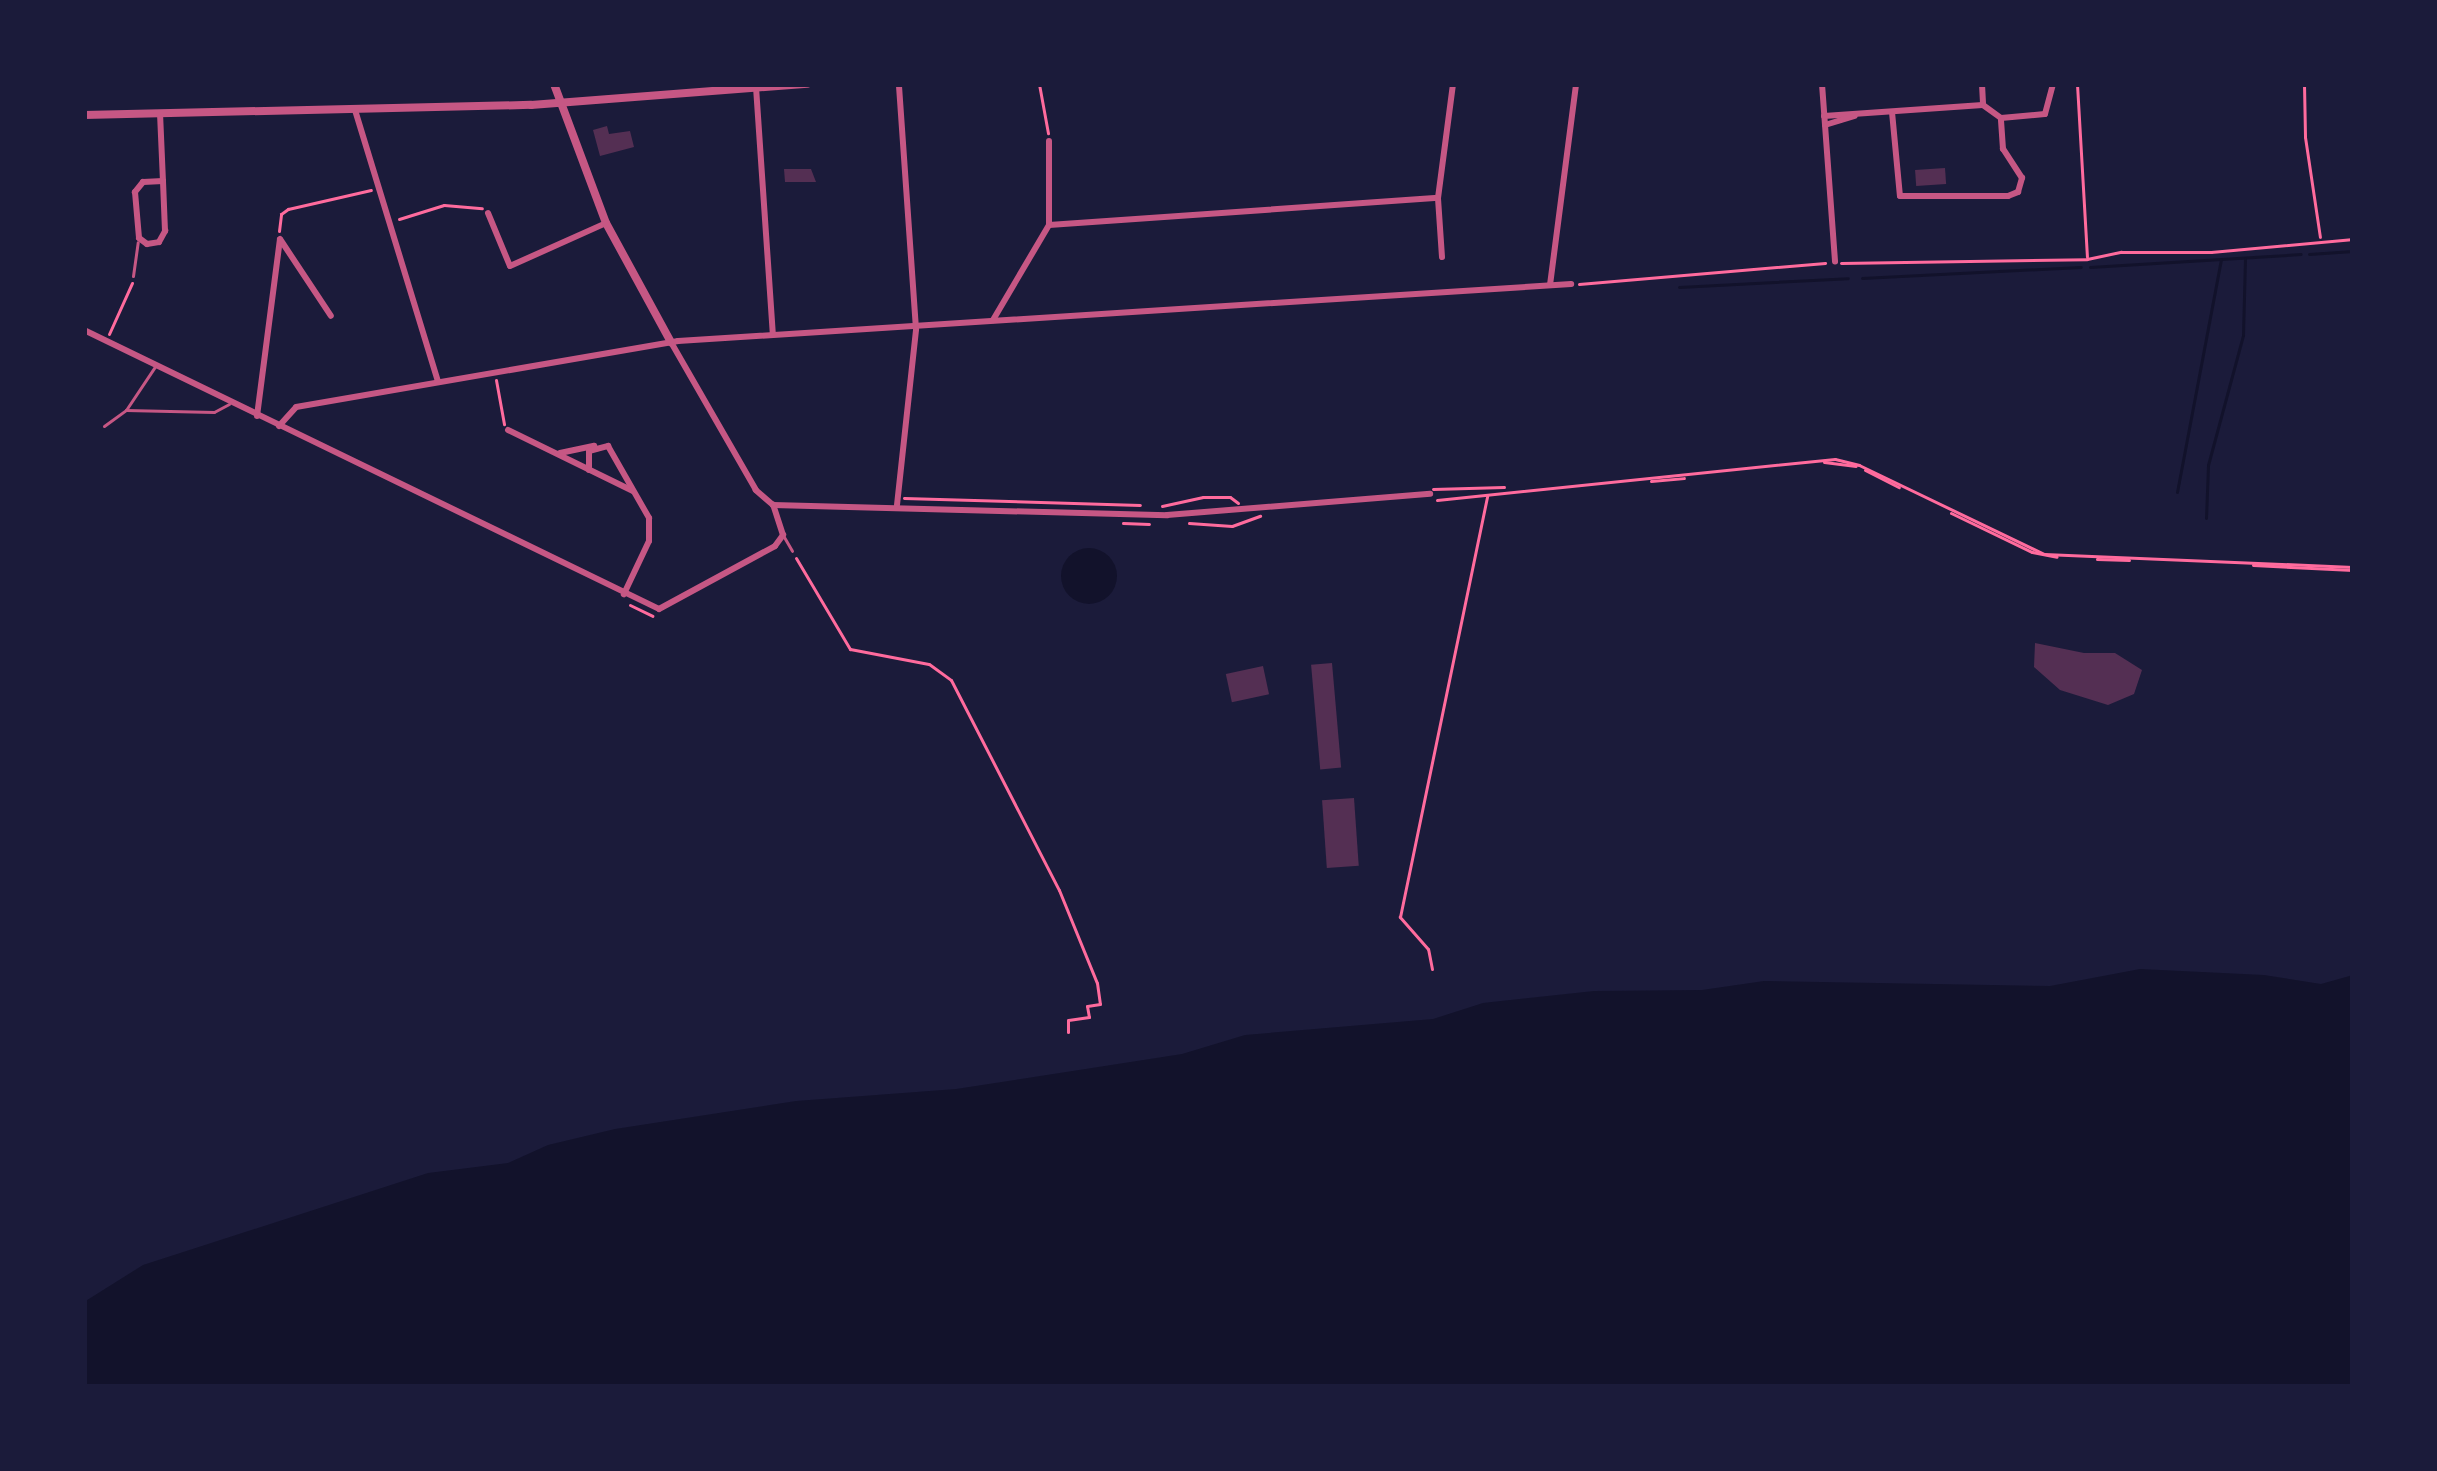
<!DOCTYPE html>
<style>
body{margin:0}
#map{position:relative;width:2437px;height:1471px;overflow:hidden;background:#1b1b3a;font-family:"Public Sans",sans-serif}
div>[style]{position:absolute}
[style*='--x']{left:calc(var(--x)*1px);top:calc(var(--y)*1px);width:calc(var(--w)*1px);rotate:calc(var(--a)*1deg)}
.water>*{inset:0;background:#12122b}
.round{border-radius:50%}
.stream>*{height:3px;margin:-1.5px;padding:0 1.5px;transform-origin:1.5px;border-radius:1.5px;background:#12122b}
.building>*{inset:0;background:#542f53;transform-origin:0 0}
.path>*{height:3px;margin:-1.5px;padding:0 1.5px;transform-origin:1.5px;border-radius:1.5px;background:#ff6b9d}
.service>*{height:3px;margin:-1.5px;padding:0 1.5px;transform-origin:1.5px;border-radius:1.5px;background:#c65784}
.minor>*{height:6px;margin:-3px;padding:0 3px;transform-origin:3px;border-radius:3px;background:#c65784}
.tertiary>*{height:8px;margin:-4px;padding:0 4px;transform-origin:4px;border-radius:4px;background:#c65784}
span{translate:-50% -50%;white-space:nowrap;text-align:center;line-height:1.15;-webkit-text-stroke:9px #1b1b3a;paint-order:stroke}
.frame{position:absolute;inset:0;border:87px solid #1b1b3a;pointer-events:none}
</style>
<div id="map">
<div class="water">
<div class="round" style="left:1061px;top:548px;width:56px;height:56px"></div>
<div style="clip-path:polygon(2140px 969px,2264px 975px,2321px 984px,2353px 975px,2353px 1387px,84px 1387px,84px 1302px,143px 1265px,428px 1173px,508px 1163px,548px 1145px,615px 1129px,796px 1101px,956px 1089px,1182px 1054px,1245px 1035px,1433px 1019px,1483px 1003px,1594px 991px,1702px 990px,1764px 981px,2050px 986px)"></div>
</div>
<div class="stream">
<div style="--x:2309;--y:254;--w:44;--a:-3.9"></div>
<div style="--x:2090;--y:267;--w:211;--a:-3.5"></div>
<div style="--x:1862;--y:278;--w:219;--a:-2.9"></div>
<div style="--x:1679;--y:287;--w:169;--a:-3"></div>
<div style="--x:2177;--y:492;--w:237;--a:-79.3"></div>
<div style="--x:2206;--y:518;--w:53;--a:-87.8"></div>
<div style="--x:2208;--y:465;--w:135;--a:-74.9"></div>
<div style="--x:2243;--y:335;--w:77;--a:-88.5"></div>
</div>
<div class="building">
<div style="clip-path:polygon(607px 126px,609px 134px,630px 131px,634px 147px,600px 156px,593px 130px)"></div>
<div style="left:1945px;top:168px;width:16px;height:30px;rotate:86deg"></div>
<div style="clip-path:polygon(784px 169px,811px 169px,816px 182px,785px 182px)"></div>
<div style="clip-path:polygon(2035px 643px,2084px 653px,2115px 653px,2142px 670px,2134px 694px,2108px 705px,2060px 690px,2034px 667px)"></div>
<div style="left:1332px;top:663px;width:105px;height:21px;rotate:85deg"></div>
<div style="left:1263px;top:666px;width:29px;height:38px;rotate:78deg"></div>
<div style="left:1354px;top:798px;width:68px;height:32px;rotate:86deg"></div>
</div>
<div class="path">
<div style="--x:1039;--y:84;--w:50;--a:79.6"></div>
<div style="--x:2077;--y:84;--w:173;--a:86.7"></div>
<div style="--x:2304;--y:84;--w:53;--a:88.9"></div>
<div style="--x:2305;--y:137;--w:101;--a:81.5"></div>
<div style="--x:399;--y:219;--w:47;--a:-17.3"></div>
<div style="--x:444;--y:205;--w:38;--a:5"></div>
<div style="--x:279;--y:231;--w:17;--a:-83"></div>
<div style="--x:281;--y:214;--w:9;--a:-36"></div>
<div style="--x:288;--y:209;--w:85;--a:-12.9"></div>
<div style="--x:1841;--y:263;--w:246;--a:-0.9"></div>
<div style="--x:2087;--y:259;--w:35;--a:-12"></div>
<div style="--x:2121;--y:252;--w:90;--a:0"></div>
<div style="--x:2211;--y:252;--w:143;--a:-5.2"></div>
<div style="--x:1579;--y:284;--w:247;--a:-4.9"></div>
<div style="--x:109;--y:334;--w:56;--a:-65.7"></div>
<div style="--x:496;--y:380;--w:45;--a:79.7"></div>
<div style="--x:1824;--y:462;--w:32;--a:7"></div>
<div style="--x:1865;--y:470;--w:38;--a:27"></div>
<div style="--x:1651;--y:481;--w:33;--a:-5"></div>
<div style="--x:1433;--y:489;--w:71;--a:-1.6"></div>
<div style="--x:904;--y:498;--w:236;--a:1.7"></div>
<div style="--x:1437;--y:500;--w:400;--a:-5.9"></div>
<div style="--x:1835;--y:459;--w:25;--a:14"></div>
<div style="--x:1859;--y:465;--w:205;--a:25.7"></div>
<div style="--x:2044;--y:554;--w:309;--a:2.4"></div>
<div style="--x:1162;--y:506;--w:42;--a:-12.4"></div>
<div style="--x:1203;--y:497;--w:27;--a:0"></div>
<div style="--x:1230;--y:497;--w:10;--a:37"></div>
<div style="--x:1951;--y:513;--w:90;--a:25.7"></div>
<div style="--x:2032;--y:552;--w:25;--a:11"></div>
<div style="--x:1123;--y:523;--w:26;--a:2"></div>
<div style="--x:1189;--y:523;--w:43;--a:4"></div>
<div style="--x:1232;--y:526;--w:30;--a:-20"></div>
<div style="--x:796;--y:558;--w:106;--a:59.3"></div>
<div style="--x:850;--y:649;--w:80;--a:10.8"></div>
<div style="--x:929;--y:664;--w:27;--a:36"></div>
<div style="--x:951;--y:680;--w:236;--a:62.8"></div>
<div style="--x:1059;--y:890;--w:100;--a:67.8"></div>
<div style="--x:1097;--y:983;--w:21;--a:82"></div>
<div style="--x:1100;--y:1004;--w:13;--a:171"></div>
<div style="--x:1087;--y:1006;--w:11;--a:80"></div>
<div style="--x:1089;--y:1017;--w:21;--a:172"></div>
<div style="--x:1068;--y:1020;--w:12;--a:90"></div>
<div style="--x:2097;--y:559;--w:32;--a:2"></div>
<div style="--x:2253;--y:565;--w:100;--a:2.9"></div>
<div style="--x:630;--y:605;--w:25;--a:26"></div>
<div style="--x:1432;--y:969;--w:20;--a:-101"></div>
<div style="--x:1428;--y:949;--w:43;--a:-131.2"></div>
<div style="--x:1400;--y:917;--w:430;--a:-78.3"></div>
</div>
<div class="service">
<div style="--x:133;--y:276;--w:34;--a:-82"></div>
<div style="--x:126;--y:410;--w:88;--a:1.3"></div>
<div style="--x:214;--y:412;--w:17;--a:-28"></div>
<div style="--x:104;--y:426;--w:27;--a:-36"></div>
<div style="--x:126;--y:410;--w:54;--a:-56.3"></div>
<div style="--x:784;--y:537;--w:16;--a:60"></div>
</div>
<div class="minor">
<div style="--x:1822;--y:84;--w:178;--a:85.8"></div>
<div style="--x:1982;--y:84;--w:21;--a:87"></div>
<div style="--x:756;--y:87;--w:248;--a:86.1"></div>
<div style="--x:355;--y:110;--w:284;--a:73"></div>
<div style="--x:1892;--y:112;--w:84;--a:84.6"></div>
<div style="--x:1900;--y:196;--w:108;--a:0"></div>
<div style="--x:2008;--y:196;--w:11;--a:-22"></div>
<div style="--x:2018;--y:192;--w:15;--a:-74"></div>
<div style="--x:2022;--y:178;--w:35;--a:-123"></div>
<div style="--x:2003;--y:149;--w:31;--a:-94"></div>
<div style="--x:2001;--y:118;--w:44;--a:-5.2"></div>
<div style="--x:2045;--y:114;--w:31;--a:-75"></div>
<div style="--x:160;--y:113;--w:68;--a:87.5"></div>
<div style="--x:163;--y:181;--w:20;--a:177"></div>
<div style="--x:143;--y:182;--w:13;--a:129"></div>
<div style="--x:135;--y:192;--w:46;--a:85"></div>
<div style="--x:139;--y:238;--w:10;--a:37"></div>
<div style="--x:147;--y:244;--w:12;--a:-9"></div>
<div style="--x:159;--y:242;--w:13;--a:-61"></div>
<div style="--x:165;--y:231;--w:50;--a:-92.3"></div>
<div style="--x:1824;--y:116;--w:159;--a:-4"></div>
<div style="--x:1983;--y:105;--w:22;--a:36"></div>
<div style="--x:1825;--y:125;--w:31;--a:-17"></div>
<div style="--x:488;--y:213;--w:57;--a:67.5"></div>
<div style="--x:510;--y:266;--w:105;--a:-24.1"></div>
<div style="--x:1049;--y:225;--w:390;--a:-4"></div>
<div style="--x:1442;--y:257;--w:59;--a:-93.9"></div>
<div style="--x:1438;--y:198;--w:115;--a:-82.5"></div>
<div style="--x:1550;--y:285;--w:203;--a:-82.6"></div>
<div style="--x:993;--y:320;--w:110;--a:-59.5"></div>
<div style="--x:1049;--y:225;--w:84;--a:-90"></div>
<div style="--x:84;--y:330;--w:639;--a:25.88"></div>
<div style="--x:659;--y:609;--w:132;--a:-28.5"></div>
<div style="--x:775;--y:546;--w:14;--a:-54"></div>
<div style="--x:783;--y:535;--w:32;--a:-108"></div>
<div style="--x:773;--y:505;--w:23;--a:-139"></div>
<div style="--x:756;--y:490;--w:171;--a:-119.9"></div>
<div style="--x:257;--y:416;--w:178;--a:-82.6"></div>
<div style="--x:280;--y:239;--w:92;--a:56.5"></div>
<div style="--x:279;--y:426;--w:25;--a:-48"></div>
<div style="--x:296;--y:407;--w:388;--a:-9.8"></div>
<div style="--x:678;--y:341;--w:895;--a:-3.65"></div>
<div style="--x:508;--y:430;--w:139;--a:26"></div>
<div style="--x:560;--y:453;--w:35;--a:-12"></div>
<div style="--x:589;--y:470;--w:19;--a:-90"></div>
<div style="--x:589;--y:451;--w:20;--a:-15"></div>
<div style="--x:608;--y:446;--w:83;--a:60.3"></div>
<div style="--x:649;--y:518;--w:23;--a:90"></div>
<div style="--x:649;--y:541;--w:59;--a:115.3"></div>
<div style="--x:773;--y:505;--w:394;--a:1.5"></div>
<div style="--x:1167;--y:515;--w:264;--a:-4.6"></div>
<div style="--x:897;--y:505;--w:177;--a:-83.8"></div>
<div style="--x:916;--y:329;--w:246;--a:-94"></div>
</div>
<div class="tertiary">
<div style="--x:554;--y:84;--w:148;--a:69.5"></div>
<div style="--x:606;--y:223;--w:136;--a:61.4"></div>
<div style="--x:84;--y:115;--w:447;--a:-1.3"></div>
<div style="--x:531;--y:105;--w:277;--a:-4.4"></div>
</div>
<div class="frame"></div>
</div>
